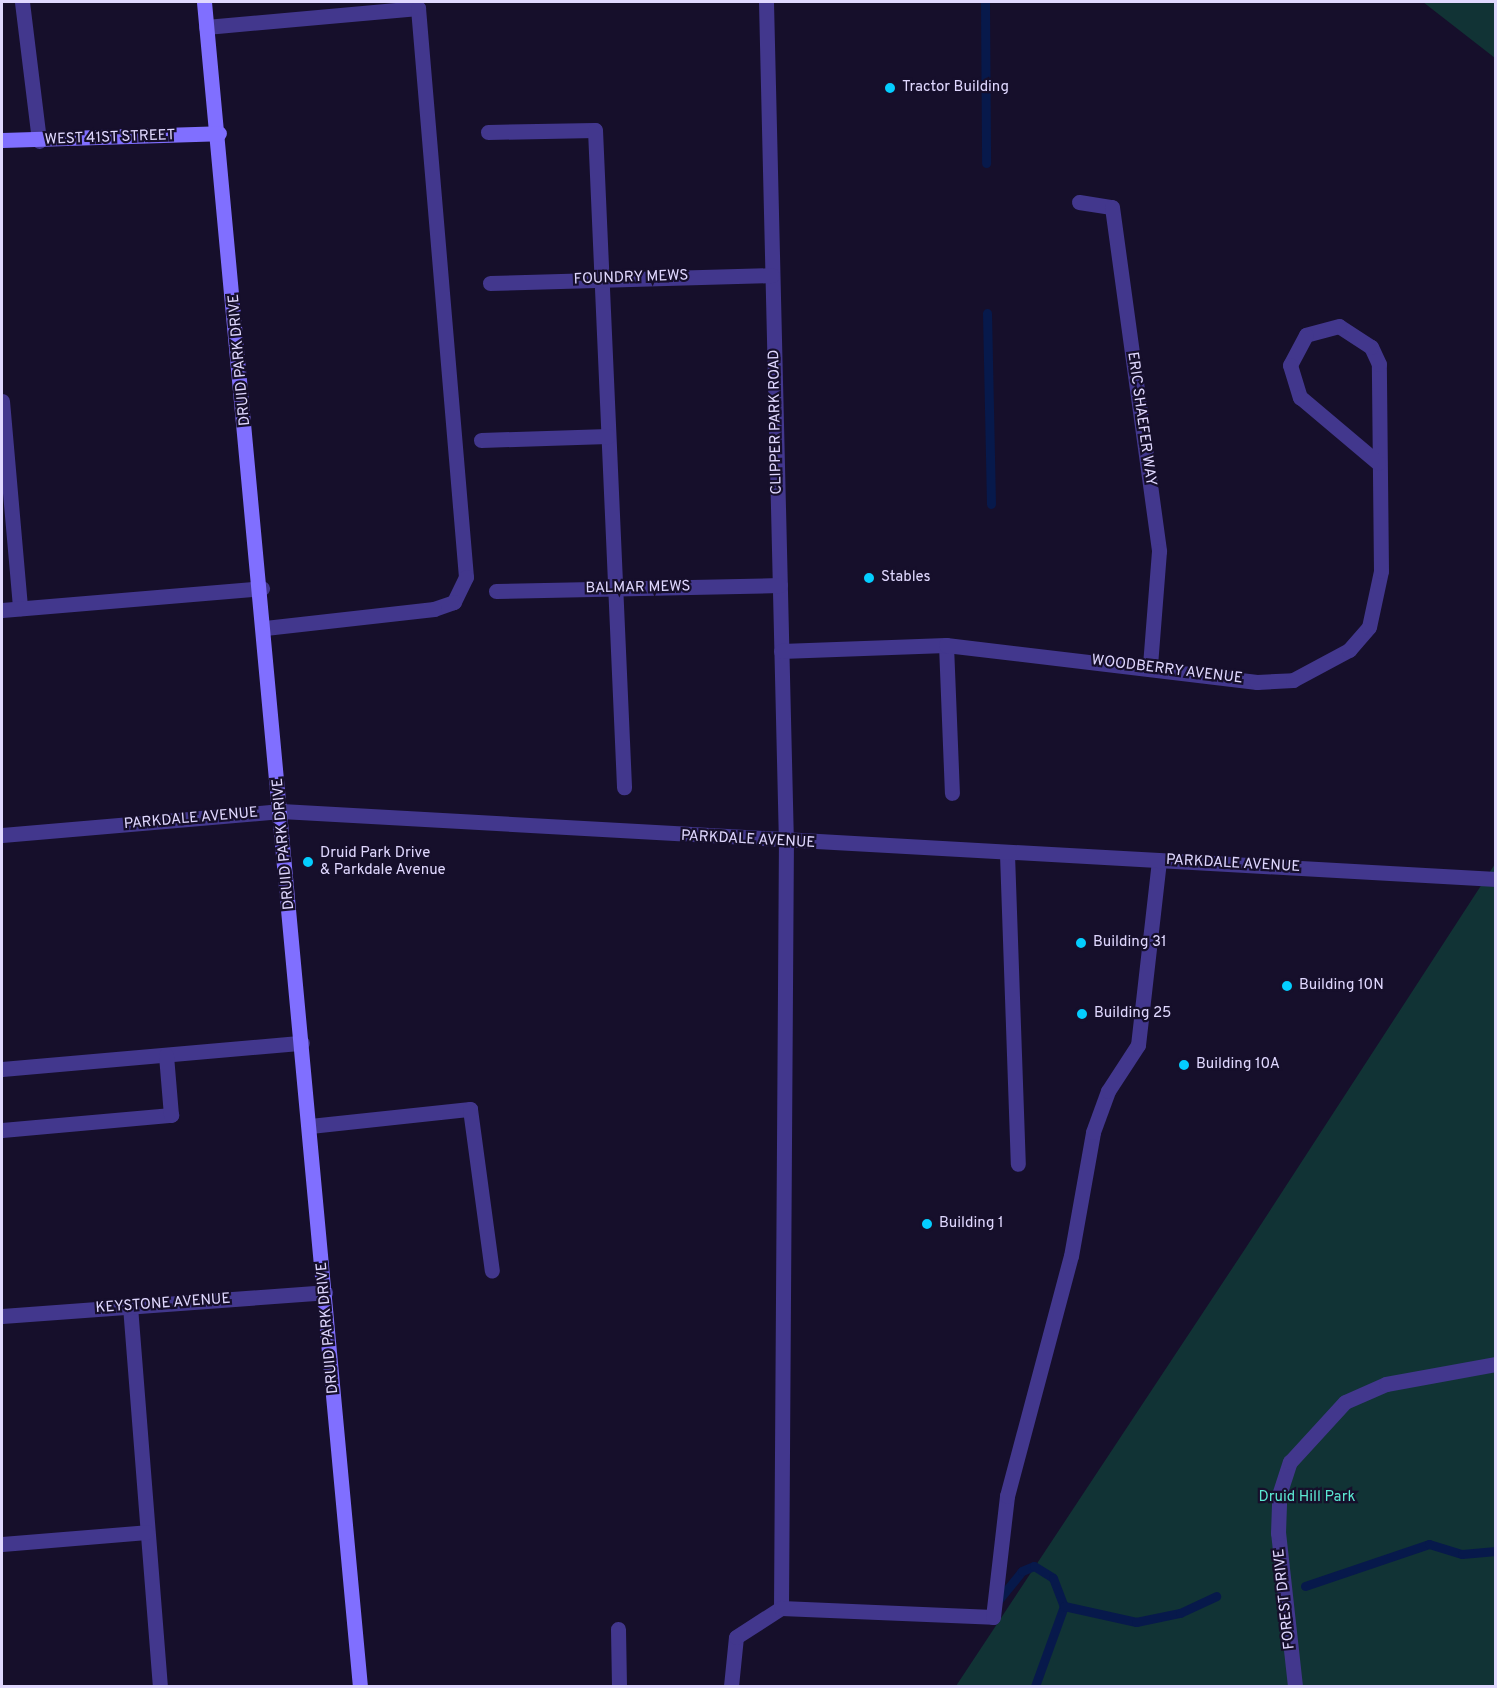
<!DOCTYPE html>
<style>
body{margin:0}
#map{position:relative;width:1497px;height:1688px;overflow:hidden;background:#160f2b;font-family:Overpass,sans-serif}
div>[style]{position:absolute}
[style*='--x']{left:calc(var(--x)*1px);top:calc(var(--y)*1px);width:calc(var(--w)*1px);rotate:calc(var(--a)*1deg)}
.green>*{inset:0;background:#113335}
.stream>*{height:9px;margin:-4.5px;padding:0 4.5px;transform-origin:4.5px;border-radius:4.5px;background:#07194b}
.lane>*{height:15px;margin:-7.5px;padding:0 7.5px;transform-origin:7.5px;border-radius:7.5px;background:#42378d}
.street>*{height:15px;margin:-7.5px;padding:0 7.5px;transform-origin:7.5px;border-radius:7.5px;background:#42378d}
.secondary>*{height:15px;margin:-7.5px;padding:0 7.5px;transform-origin:7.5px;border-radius:7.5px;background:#806fff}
.dots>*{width:16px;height:16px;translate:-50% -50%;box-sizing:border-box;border:3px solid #160f2b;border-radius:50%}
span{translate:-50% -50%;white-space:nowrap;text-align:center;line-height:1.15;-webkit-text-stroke:4.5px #160f2b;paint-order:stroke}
.poi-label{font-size:15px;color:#e0d8ff}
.left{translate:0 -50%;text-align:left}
.street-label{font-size:15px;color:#e0d8ff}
.park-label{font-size:15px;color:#5be8d2}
.frame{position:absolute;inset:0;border:3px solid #e0d8ff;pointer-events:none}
</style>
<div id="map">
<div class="green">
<div style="clip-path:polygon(1423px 2px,1495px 2px,1495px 58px)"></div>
<div style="clip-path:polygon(1495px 864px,1495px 1686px,956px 1686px,1245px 1249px)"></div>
</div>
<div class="stream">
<div style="--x:985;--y:2;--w:161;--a:89.6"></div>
<div style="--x:987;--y:313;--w:191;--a:88.8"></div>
<div style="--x:1305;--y:1586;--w:131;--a:-18.7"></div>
<div style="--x:1429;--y:1544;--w:34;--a:17"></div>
<div style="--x:1462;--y:1554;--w:34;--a:-5"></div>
<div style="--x:996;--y:1603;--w:41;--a:-50.9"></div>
<div style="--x:1022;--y:1571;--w:13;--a:-23"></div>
<div style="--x:1034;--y:1566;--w:22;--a:32"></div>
<div style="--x:1053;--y:1578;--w:30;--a:69"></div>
<div style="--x:1064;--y:1606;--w:85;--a:109.9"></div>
<div style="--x:1064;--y:1606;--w:74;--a:12.5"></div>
<div style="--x:1136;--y:1622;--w:45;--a:-11.6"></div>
<div style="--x:1180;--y:1613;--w:40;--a:-25"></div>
</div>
<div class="lane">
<div style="--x:22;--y:2;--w:140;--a:83"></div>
<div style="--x:206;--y:27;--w:213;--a:-5.1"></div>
<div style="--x:418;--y:8;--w:571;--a:85.18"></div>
<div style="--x:466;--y:577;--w:28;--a:116"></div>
<div style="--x:454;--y:602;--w:21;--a:161"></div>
<div style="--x:434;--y:609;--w:170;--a:173.6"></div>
<div style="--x:488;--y:132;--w:107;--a:-1.1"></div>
<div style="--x:595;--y:130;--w:658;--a:87.47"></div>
<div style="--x:2;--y:401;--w:208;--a:85"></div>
<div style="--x:481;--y:440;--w:127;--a:-1.8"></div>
<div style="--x:2;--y:610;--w:261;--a:-4.8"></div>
<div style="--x:946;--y:645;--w:148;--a:87.7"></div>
<div style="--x:1007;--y:854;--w:310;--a:88"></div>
<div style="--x:2;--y:1069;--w:301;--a:-5"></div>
<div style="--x:310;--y:1126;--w:161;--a:-6.1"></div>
<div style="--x:470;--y:1109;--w:163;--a:82.3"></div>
<div style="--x:2;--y:1130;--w:170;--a:-5.1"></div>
<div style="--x:171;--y:1115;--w:60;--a:-94.8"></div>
<div style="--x:130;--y:1306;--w:381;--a:85.5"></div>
<div style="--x:2;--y:1544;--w:145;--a:-4.7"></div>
<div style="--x:781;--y:1608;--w:766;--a:-89.63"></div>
<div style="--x:618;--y:1629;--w:57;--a:89"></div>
<div style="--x:731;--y:1686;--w:49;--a:-84.2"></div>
<div style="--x:736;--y:1637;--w:54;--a:-32.8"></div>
<div style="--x:781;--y:1608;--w:212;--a:2.4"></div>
<div style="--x:993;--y:1617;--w:122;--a:-83.4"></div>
<div style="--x:1007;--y:1496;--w:248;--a:-75.1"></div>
<div style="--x:1071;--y:1256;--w:126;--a:-79.9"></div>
<div style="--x:1093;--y:1132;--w:44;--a:-69.9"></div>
<div style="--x:1108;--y:1091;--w:55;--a:-56.9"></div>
<div style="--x:1138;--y:1045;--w:186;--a:-83.5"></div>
<div style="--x:1295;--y:1686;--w:154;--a:-96.3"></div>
<div style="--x:1278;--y:1533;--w:38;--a:-88"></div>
<div style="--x:1279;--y:1495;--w:35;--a:-72"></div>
<div style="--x:1290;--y:1462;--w:81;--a:-47.5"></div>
<div style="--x:1345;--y:1402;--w:45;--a:-23.7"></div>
<div style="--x:1386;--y:1384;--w:112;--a:-10.3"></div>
</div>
<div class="street">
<div style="--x:766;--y:2;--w:840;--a:88.64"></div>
<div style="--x:1079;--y:202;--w:33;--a:9"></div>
<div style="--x:1112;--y:207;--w:347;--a:82.2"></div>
<div style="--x:1159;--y:551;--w:115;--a:94.5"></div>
<div style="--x:490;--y:283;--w:282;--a:-1.6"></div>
<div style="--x:496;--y:591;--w:284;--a:-1.2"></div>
<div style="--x:781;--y:651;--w:165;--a:-2.1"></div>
<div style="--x:946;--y:645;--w:313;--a:6.8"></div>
<div style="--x:1257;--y:682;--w:36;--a:-3"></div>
<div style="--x:1293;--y:680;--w:64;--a:-28.2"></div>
<div style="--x:1349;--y:650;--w:30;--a:-49"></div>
<div style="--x:1369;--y:627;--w:57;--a:-77.9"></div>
<div style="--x:1381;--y:571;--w:207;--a:-90.6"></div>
<div style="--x:1379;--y:364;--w:19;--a:-115"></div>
<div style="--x:1371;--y:347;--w:38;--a:-147"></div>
<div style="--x:1339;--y:326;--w:34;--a:165"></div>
<div style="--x:1306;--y:335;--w:34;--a:118"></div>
<div style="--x:1290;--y:365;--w:34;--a:73"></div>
<div style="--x:1300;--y:397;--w:102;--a:40.2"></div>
<div style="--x:2;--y:835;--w:280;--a:-4.9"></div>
<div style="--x:281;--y:811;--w:1217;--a:3.2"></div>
<div style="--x:2;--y:1316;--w:324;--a:-4.2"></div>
</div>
<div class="secondary">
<div style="--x:204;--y:2;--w:1691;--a:84.71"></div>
<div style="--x:2;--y:140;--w:217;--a:-1.8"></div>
</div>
<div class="dots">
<div style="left:890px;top:88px;background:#04ceff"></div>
<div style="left:869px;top:578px;background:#04ceff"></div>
<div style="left:308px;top:862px;background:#04ceff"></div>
<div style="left:1081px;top:943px;background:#04ceff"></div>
<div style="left:1287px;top:986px;background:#04ceff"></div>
<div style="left:1082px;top:1014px;background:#04ceff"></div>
<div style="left:1184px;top:1065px;background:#04ceff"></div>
<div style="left:927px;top:1224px;background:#04ceff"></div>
</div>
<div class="poi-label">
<span class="left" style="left:902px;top:88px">Tractor Building</span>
<span class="left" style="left:881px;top:578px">Stables</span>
<span class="left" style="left:320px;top:862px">Druid Park Drive<br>&amp; Parkdale Avenue</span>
<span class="left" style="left:1093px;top:943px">Building 31</span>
<span class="left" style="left:1299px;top:986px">Building 10N</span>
<span class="left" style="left:1094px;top:1014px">Building 25</span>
<span class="left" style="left:1196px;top:1065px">Building 10A</span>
<span class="left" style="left:939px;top:1224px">Building 1</span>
</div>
<div class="street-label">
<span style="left:110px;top:138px;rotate:-2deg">WEST 41ST STREET</span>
<span style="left:631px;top:278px;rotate:-2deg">FOUNDRY MEWS</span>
<span style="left:240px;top:360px;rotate:-95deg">DRUID PARK DRIVE</span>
<span style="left:1141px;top:419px;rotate:82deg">ERIC SHAEFER WAY</span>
<span style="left:776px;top:422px;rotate:-91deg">CLIPPER PARK ROAD</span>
<span style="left:638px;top:588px;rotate:-1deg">BALMAR MEWS</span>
<span style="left:1167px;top:670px;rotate:7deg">WOODBERRY AVENUE</span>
<span style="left:191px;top:819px;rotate:-5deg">PARKDALE AVENUE</span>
<span style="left:748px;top:840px;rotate:3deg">PARKDALE AVENUE</span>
<span style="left:284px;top:844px;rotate:-95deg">DRUID PARK DRIVE</span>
<span style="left:1233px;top:864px;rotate:3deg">PARKDALE AVENUE</span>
<span style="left:163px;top:1304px;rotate:-4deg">KEYSTONE AVENUE</span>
<span style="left:328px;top:1328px;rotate:-95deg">DRUID PARK DRIVE</span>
<span style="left:1285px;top:1599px;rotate:-96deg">FOREST DRIVE</span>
</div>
<div class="park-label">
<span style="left:1307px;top:1498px">Druid Hill Park</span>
</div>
<div class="frame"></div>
</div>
